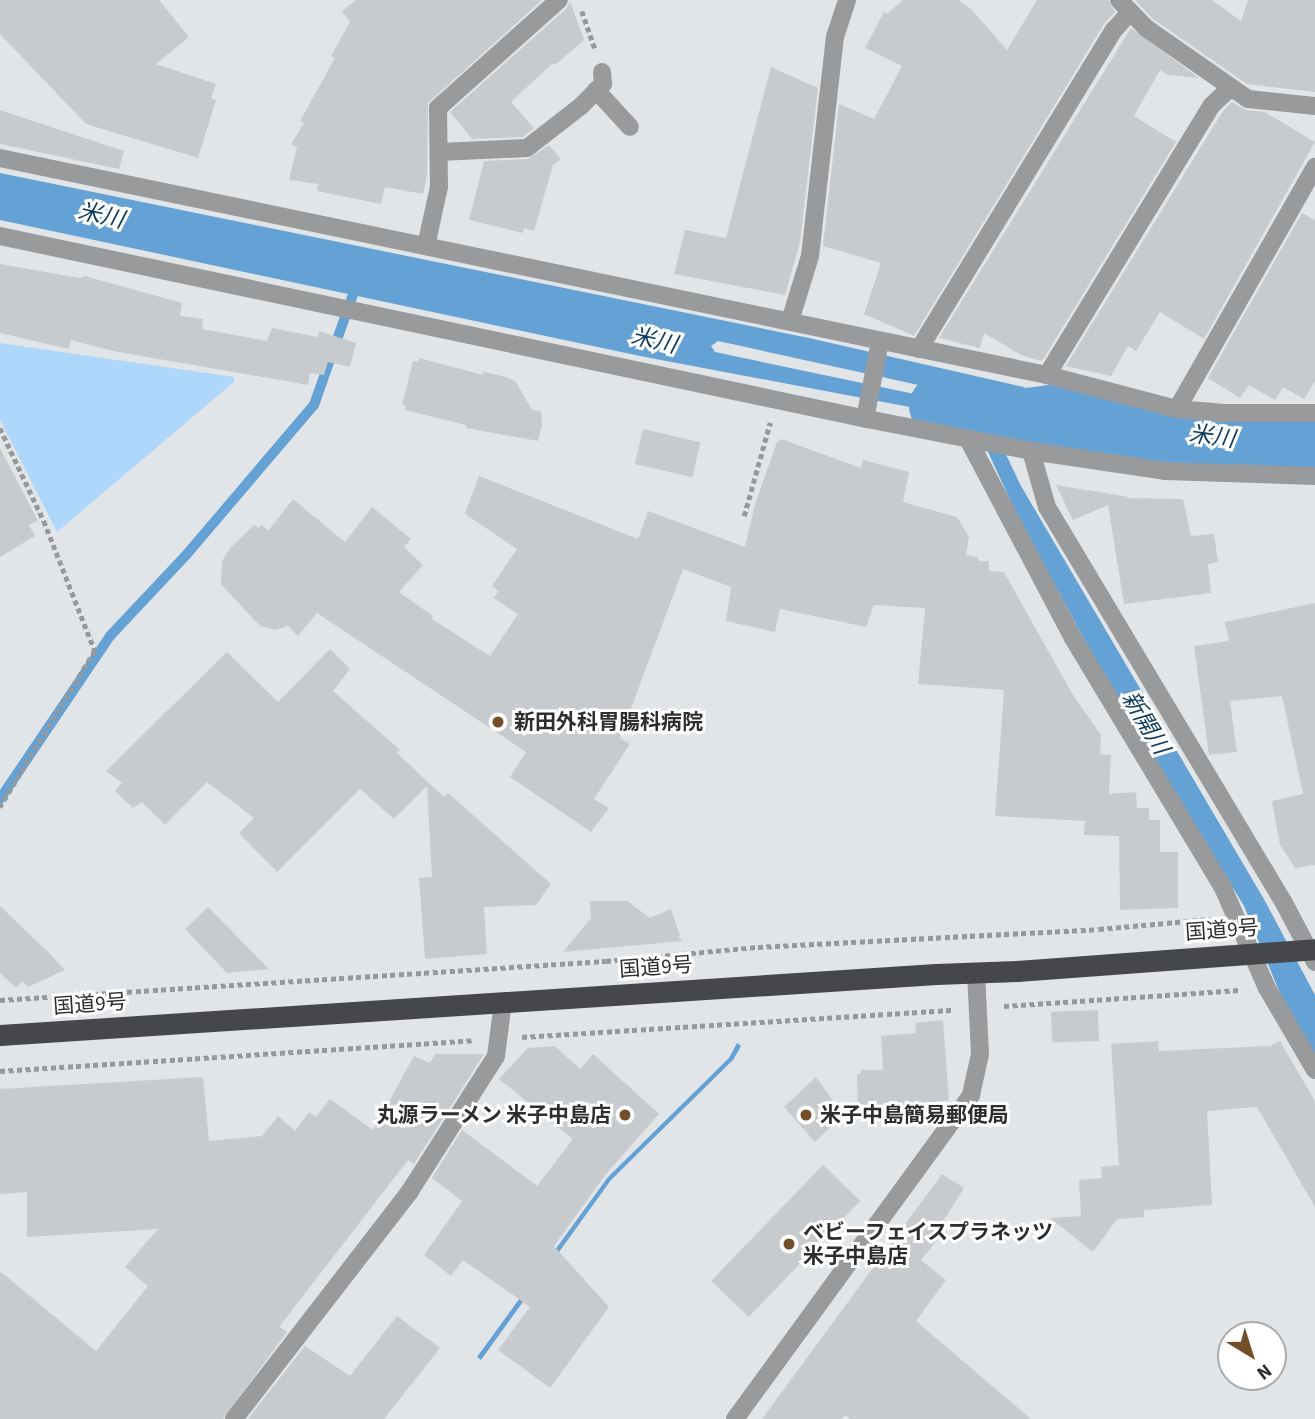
<!DOCTYPE html>
<meta charset="utf-8">
<style>
body{margin:0}
#map{position:relative;width:1315px;height:1419px;overflow:hidden;background:#e2e5e8;font-family:"Source Sans 3","Noto Sans JP",sans-serif}
div>[style]{position:absolute}
[style*='--x']{left:calc(var(--x)*1px);top:calc(var(--y)*1px);width:calc(var(--w)*1px);rotate:calc(var(--a)*1deg)}
.green>*{inset:0;background:#afd7fb}
.water>*{inset:0;background:#64a1d5}
.stream>*{height:10px;margin:-5px;padding:0 5px;transform-origin:5px;border-radius:5px;background:#64a1d5}
.river>*{height:60px;margin:-30px;padding:0 30px;transform-origin:30px;border-radius:30px;background:#64a1d5}
.building>*{inset:0;background:#c8cbce;transform-origin:0 0}
.path>*{height:4.5px;margin-top:-2.25px;transform-origin:0;background:repeating-linear-gradient(90deg,#96989a 0 5px,transparent 0 8.5px)}
.lane>*{height:18px;margin:-9px;padding:0 9px;transform-origin:9px;border-radius:9px;background:#999a9b}
.street>*{height:18px;margin:-9px;padding:0 9px;transform-origin:9px;border-radius:9px;background:#999a9b}
.highway>*{height:21px;margin:-10.5px;padding:0 10.5px;transform-origin:10.5px;border-radius:10.5px;background:#45474a}
.dots>*{width:19px;height:19px;translate:-50% -50%;box-sizing:border-box;border:4px solid #fff;border-radius:50%}
span{translate:-50% -50%;white-space:nowrap;text-align:center;line-height:1.15;-webkit-text-stroke:6px #fff;paint-order:stroke}
.poi-label{font-size:21px;color:#2d2e2f;font-weight:700}
.left{translate:0 -50%;text-align:left}
.right{translate:-100% -50%;text-align:right}
.street-label{font-size:21px;color:#2d2e2f}
.water-label{font-size:23px;color:#0d3c5f;font-style:italic}
.north{position:absolute;left:1217px;top:1321px;width:70px;height:70px;box-sizing:border-box;background:#fff;border:2px solid #ababac;border-radius:50%;rotate:142deg;font-size:19px;font-weight:700;line-height:28px;text-align:center;color:#2d2e2f}
.north::after{content:'';display:block;margin:auto;width:24px;height:32px;background:#734f29;clip-path:polygon(50% 0,100% 100%,50% 72%,0 100%)}
</style>
<div id="map">
<div class="green">
<div style="clip-path:polygon(0 343px,234px 377px,234px 382px,57px 532px,0 420px)"></div>
</div>
<div class="water">
<div style="clip-path:polygon(evenodd,0 173px,809px 338px,1024px 387px,1019px 420px,1016px 420px,1015px 426px,991px 423px,1021px 486px,1265px 901px,1315px 995px,1315px 1054px,1282px 998px,1244px 906px,1105px 678px,1016px 513px,973px 419px,640px 356px,0 220px,0 173px,718px 341px,996px 402px,1010px 402px,1021px 407px,1020px 412px,1014px 412px,967px 405px,715px 352px,711px 346px,718px 341px)"></div>
<div style="clip-path:polygon(737px 1043px,741px 1046px,733px 1060px,611px 1180px,481px 1360px,477px 1357px,608px 1177px,729px 1058px)"></div>
</div>
<div class="stream">
<div style="--x:0;--y:799;--w:197;--a:-56"></div>
<div style="--x:110;--y:636;--w:112;--a:-46.8"></div>
<div style="--x:187;--y:554;--w:196;--a:-49.6"></div>
<div style="--x:314;--y:405;--w:129;--a:-70.6"></div>
</div>
<div class="river">
<div style="--x:939;--y:406;--w:40;--a:12"></div>
<div style="--x:978;--y:414;--w:49;--a:4.7"></div>
<div style="--x:1027;--y:418;--w:23;--a:-7"></div>
<div style="--x:1050;--y:415;--w:149;--a:8.9"></div>
<div style="--x:1197;--y:438;--w:64;--a:5.4"></div>
<div style="--x:1261;--y:444;--w:54;--a:-4.2"></div>
</div>
<div class="building">
<div style="clip-path:polygon(0 0,159px 0,189px 37px,156px 64px,216px 84px,211px 98px,216px 100px,198px 158px,86px 124px,0 34px)"></div>
<div style="clip-path:polygon(356px 0,542px 0,428px 103px,427px 176px,423px 194px,385px 187px,381px 204px,317px 191px,318px 184px,289px 180px,297px 147px,291px 144px,304px 123px,300px 121px,335px 58px,331px 56px,350px 22px,342px 11px)"></div>
<div style="clip-path:polygon(903px 0,959px 0,972px 10px,1007px 50px,1037px 0,1108px 0,1115px 12px,1104px 24px,914px 336px,864px 314px,881px 263px,823px 246px,839px 104px,874px 119px,902px 66px,865px 48px,884px 12px,887px 14px)"></div>
<div style="clip-path:polygon(1135px 0,1212px 0,1241px 21px,1248px 0,1315px 0,1315px 92px,1247px 84px,1153px 19px)"></div>
<div style="clip-path:polygon(570px 1px,584px 40px,555px 65px,553px 63px,511px 102px,534px 128px,523px 137px,472px 139px,450px 112px,567px 8px)"></div>
<div style="clip-path:polygon(1131px 28px,1199px 78px,1168px 75px,1160px 70px,1134px 116px,1176px 142px,1042px 361px,1021px 355px,984px 333px,980px 348px,939px 338px)"></div>
<div style="clip-path:polygon(771px 67px,818px 88px,800px 242px,785px 295px,674px 274px,685px 230px,726px 238px)"></div>
<div style="clip-path:polygon(1232px 102px,1246px 110px,1265px 112px,1315px 142px,1204px 339px,1160px 312px,1136px 351px,1128px 346px,1111px 376px,1066px 366px,1223px 111px)"></div>
<div style="clip-path:polygon(0 110px,124px 151px,119px 169px,0 144px)"></div>
<div style="clip-path:polygon(549px 145px,561px 159px,553px 165px,534px 231px,524px 228px,523px 233px,469px 220px,484px 161px,528px 159px)"></div>
<div style="clip-path:polygon(1302px 213px,1315px 220px,1315px 381px,1304px 399px,1283px 387px,1275px 400px,1249px 385px,1240px 398px,1208px 378px)"></div>
<div style="clip-path:polygon(0 264px,80px 278px,85px 276px,182px 303px,180px 316px,203px 319px,202px 329px,267px 341px,272px 328px,318px 337px,319px 331px,356px 343px,350px 367px,328px 362px,324px 375px,310px 373px,308px 385px,113px 351px,71px 340px,69px 349px,0 333px)"></div>
<div style="clip-path:polygon(419px 358px,483px 375px,483px 372px,507px 377px,516px 382px,532px 410px,541px 411px,542px 426px,538px 441px,466px 428px,466px 425px,405px 410px,406px 406px,402px 405px,413px 361px,418px 362px)"></div>
<div style="left:643px;top:429px;width:59px;height:36px;rotate:13deg"></div>
<div style="clip-path:polygon(781px 439px,861px 468px,863px 460px,909px 472px,903px 502px,957px 517px,969px 537px,966px 555px,978px 557px,978px 561px,989px 561px,989px 571px,1004px 572px,1073px 695px,1101px 735px,1100px 754px,1111px 755px,1109px 794px,1136px 792px,1137px 808px,1149px 808px,1149px 820px,1160px 820px,1160px 852px,1178px 852px,1178px 908px,1120px 910px,1119px 836px,1084px 835px,1085px 821px,995px 816px,1004px 690px,918px 684px,925px 608px,874px 605px,866px 627px,780px 609px,775px 632px,726px 621px,731px 587px,683px 569px,620px 738px,630px 744px,594px 799px,609px 808px,591px 832px,510px 777px,526px 752px,317px 613px,298px 636px,288px 626px,275px 630px,260px 626px,221px 584px,222px 561px,231px 547px,254px 525px,259px 528px,262px 525px,268px 531px,293px 499px,345px 542px,372px 507px,411px 539px,404px 547px,423px 565px,399px 592px,433px 616px,432px 619px,490px 656px,518px 614px,494px 598px,498px 591px,492px 586px,517px 549px,465px 514px,479px 476px,638px 539px,648px 511px,745px 547px,755px 504px,777px 442px)"></div>
<div style="clip-path:polygon(0 448px,38px 521px,29px 525px,35px 536px,0 557px)"></div>
<div style="clip-path:polygon(1056px 485px,1129px 497px,1125px 498px,1183px 499px,1191px 536px,1214px 534px,1218px 562px,1208px 564px,1211px 593px,1124px 604px,1108px 505px,1073px 520px)"></div>
<div style="clip-path:polygon(1315px 603px,1315px 865px,1295px 868px,1280px 845px,1272px 801px,1303px 794px,1282px 696px,1230px 701px,1237px 752px,1209px 755px,1194px 646px,1229px 641px,1225px 622px)"></div>
<div style="clip-path:polygon(330px 649px,350px 669px,333px 691px,400px 750px,397px 753px,444px 797px,448px 793px,551px 884px,536px 905px,484px 907px,487px 954px,425px 959px,419px 878px,432px 877px,427px 786px,394px 819px,360px 789px,277px 872px,239px 833px,254px 818px,207px 782px,165px 825px,142px 802px,133px 808px,115px 791px,122px 783px,106px 771px,227px 652px,278px 702px)"></div>
<div style="clip-path:polygon(590px 901px,627px 901px,650px 918px,671px 909px,680px 936px,678px 937px,683px 941px,563px 952px,591px 918px)"></div>
<div style="clip-path:polygon(0 906px,49px 953px,65px 970px,28px 987px,22px 981px,16px 988px,0 973px)"></div>
<div style="clip-path:polygon(208px 907px,269px 969px,227px 973px,185px 929px)"></div>
<div style="left:1098px;top:1010px;width:31px;height:47px;rotate:88deg"></div>
<div style="clip-path:polygon(943px 1020px,949px 1100px,895px 1106px,895px 1109px,888px 1111px,858px 1112px,857px 1074px,861px 1074px,861px 1070px,883px 1070px,881px 1036px,916px 1033px,915px 1023px)"></div>
<div style="clip-path:polygon(1158px 1041px,1159px 1051px,1270px 1046px,1280px 1041px,1315px 1101px,1315px 1207px,1257px 1107px,1207px 1111px,1212px 1205px,1144px 1210px,1144px 1217px,1117px 1219px,1093px 1252px,1050px 1218px,1081px 1216px,1079px 1180px,1102px 1178px,1101px 1167px,1119px 1165px,1111px 1044px)"></div>
<div style="clip-path:polygon(555px 1046px,580px 1069px,593px 1054px,659px 1114px,606px 1174px,554px 1246px,609px 1307px,550px 1388px,498px 1350px,530px 1307px,463px 1260px,451px 1276px,424px 1255px,462px 1201px,432px 1178px,462px 1130px,537px 1186px,573px 1139px,499px 1079px,528px 1048px)"></div>
<div style="clip-path:polygon(435px 1054px,484px 1054px,414px 1164px,408px 1160px,279px 1327px,287px 1332px,223px 1419px,0 1419px,0 1271px,96px 1351px,148px 1286px,125px 1267px,158px 1229px,27px 1237px,27px 1192px,0 1194px,0 1089px,203px 1077px,209px 1141px,262px 1136px,278px 1116px,295px 1131px,309px 1112px,316px 1117px,330px 1099px,373px 1130px,414px 1056px,430px 1063px)"></div>
<div style="clip-path:polygon(816px 1077px,843px 1115px,815px 1142px,784px 1107px)"></div>
<div style="left:823px;top:1165px;width:52px;height:161px;rotate:44deg"></div>
<div style="clip-path:polygon(942px 1174px,964px 1188px,934px 1236px,938px 1239px,921px 1260px,946px 1280px,916px 1321px,1031px 1419px,850px 1419px,845px 1415px,842px 1419px,762px 1419px)"></div>
<div style="clip-path:polygon(397px 1316px,440px 1348px,384px 1419px,248px 1419px,305px 1346px,350px 1376px)"></div>
</div>
<div class="path">
<div style="--x:582;--y:11;--w:40;--a:71.1"></div>
<div style="--x:0;--y:428;--w:103;--a:64.7"></div>
<div style="--x:44;--y:521;--w:140;--a:68.6"></div>
<div style="--x:95;--y:651;--w:183;--a:121.3"></div>
<div style="--x:744;--y:516;--w:97;--a:-74.4"></div>
<div style="--x:0;--y:1000;--w:607;--a:-3.68"></div>
<div style="--x:606;--y:961;--w:153;--a:-5.3"></div>
<div style="--x:758;--y:947;--w:341;--a:-3"></div>
<div style="--x:1099;--y:929;--w:112;--a:-5.1"></div>
<div style="--x:1004;--y:1006;--w:236;--a:-3.9"></div>
<div style="--x:522;--y:1037;--w:433;--a:-3.6"></div>
<div style="--x:0;--y:1071;--w:475;--a:-3.7"></div>
</div>
<div class="lane">
<div style="--x:596;--y:90;--w:50;--a:47.4"></div>
<div style="--x:439;--y:152;--w:88;--a:-2.6"></div>
<div style="--x:527;--y:148;--w:68;--a:-37.9"></div>
<div style="--x:581;--y:106;--w:31;--a:-45"></div>
<div style="--x:603;--y:84;--w:12;--a:-95"></div>
<div style="--x:426;--y:246;--w:60;--a:-77.6"></div>
<div style="--x:439;--y:187;--w:79;--a:-90.7"></div>
<div style="--x:438;--y:108;--w:162;--a:-41.8"></div>
</div>
<div class="street">
<div style="--x:1119;--y:0;--w:39;--a:46"></div>
<div style="--x:1146;--y:28;--w:124;--a:34.8"></div>
<div style="--x:1248;--y:99;--w:67;--a:6"></div>
<div style="--x:0;--y:158;--w:1069;--a:11.71"></div>
<div style="--x:1047;--y:375;--w:134;--a:14.7"></div>
<div style="--x:1177;--y:409;--w:48;--a:4.8"></div>
<div style="--x:1225;--y:413;--w:90;--a:0"></div>
<div style="--x:0;--y:236;--w:881;--a:11.92"></div>
<div style="--x:862;--y:418;--w:172;--a:11"></div>
<div style="--x:1031;--y:451;--w:135;--a:8.5"></div>
<div style="--x:1165;--y:471;--w:150;--a:1.9"></div>
<div style="--x:790;--y:321;--w:68;--a:-72.9"></div>
<div style="--x:810;--y:256;--w:220;--a:-83.5"></div>
<div style="--x:835;--y:37;--w:39;--a:-72"></div>
<div style="--x:919;--y:349;--w:374;--a:-58.6"></div>
<div style="--x:1114;--y:30;--w:24;--a:-48"></div>
<div style="--x:1047;--y:375;--w:316;--a:-58.6"></div>
<div style="--x:1212;--y:105;--w:25;--a:-43"></div>
<div style="--x:1177;--y:409;--w:279;--a:-60.3"></div>
<div style="--x:865;--y:419;--w:79;--a:-79.1"></div>
<div style="--x:968;--y:439;--w:225;--a:62.2"></div>
<div style="--x:1073;--y:638;--w:292;--a:59"></div>
<div style="--x:1223;--y:888;--w:109;--a:66.3"></div>
<div style="--x:1267;--y:988;--w:95;--a:59.7"></div>
<div style="--x:1031;--y:451;--w:58;--a:74.1"></div>
<div style="--x:1047;--y:507;--w:459;--a:59.1"></div>
<div style="--x:1283;--y:901;--w:69;--a:62.3"></div>
<div style="--x:234;--y:1419;--w:288;--a:-52.3"></div>
<div style="--x:410;--y:1191;--w:160;--a:-57.5"></div>
<div style="--x:496;--y:1056;--w:54;--a:-82.6"></div>
<div style="--x:735;--y:1419;--w:401;--a:-53.9"></div>
<div style="--x:971;--y:1095;--w:42;--a:-77.6"></div>
<div style="--x:980;--y:1054;--w:81;--a:-92.8"></div>
</div>
<div class="highway">
<div style="--x:0;--y:1035;--w:938;--a:-3.73"></div>
<div style="--x:936;--y:974;--w:81;--a:-2.1"></div>
<div style="--x:1017;--y:971;--w:299;--a:-4.2"></div>
</div>
<div class="dots">
<div style="left:498px;top:722px;background:#734f29"></div>
<div style="left:625px;top:1115px;background:#734f29"></div>
<div style="left:806px;top:1115px;background:#734f29"></div>
<div style="left:789px;top:1244px;background:#734f29"></div>
</div>
<div class="poi-label">
<span class="left" style="left:514px;top:722px">新田外科胃腸科病院</span>
<span class="right" style="left:611px;top:1115px">丸源ラーメン 米子中島店</span>
<span class="left" style="left:820px;top:1115px">米子中島簡易郵便局</span>
<span class="left" style="left:803px;top:1244px">ベビーフェイスプラネッツ<br>米子中島店</span>
</div>
<div class="street-label">
<span style="left:1222px;top:930px;rotate:-4deg">国道9号</span>
<span style="left:656px;top:967px;rotate:-4deg">国道9号</span>
<span style="left:90px;top:1004px;rotate:-4deg">国道9号</span>
</div>
<div class="water-label">
<span style="left:101px;top:216px;rotate:13deg">米川</span>
<span style="left:654px;top:341px;rotate:13deg">米川</span>
<span style="left:1212px;top:437px;rotate:8deg">米川</span>
<span style="left:1145px;top:723px;rotate:59deg">新開川</span>
</div>
<div class="north">N</div>
</div>
